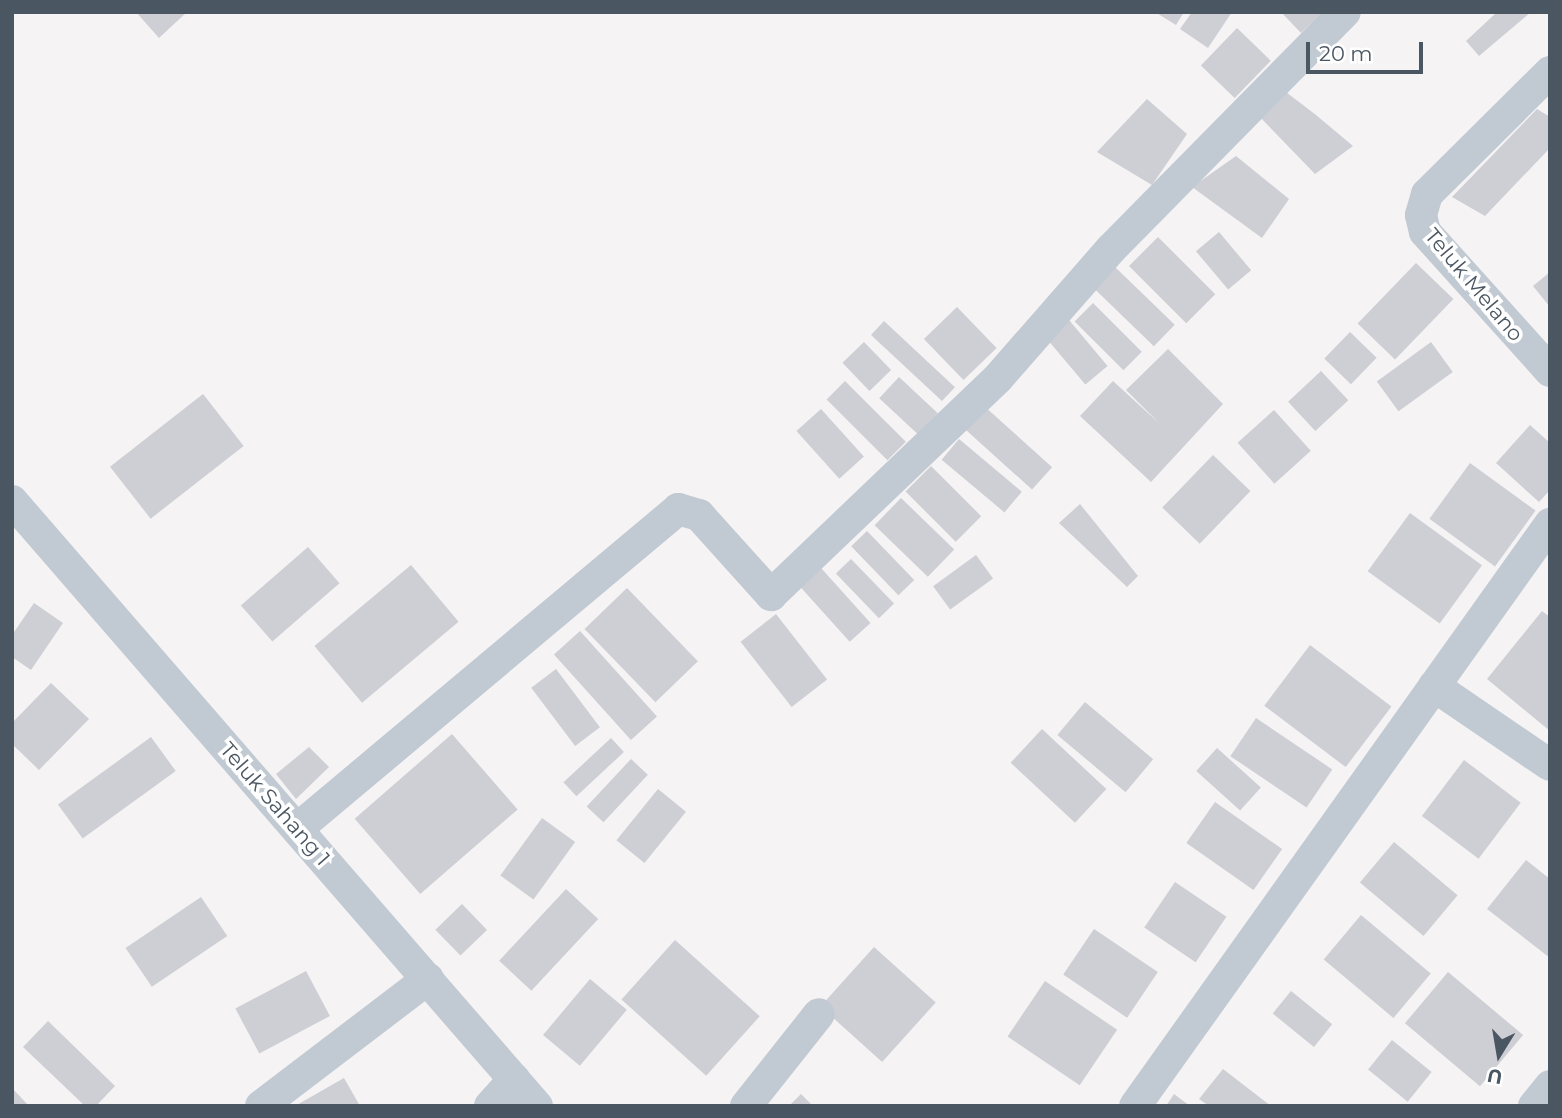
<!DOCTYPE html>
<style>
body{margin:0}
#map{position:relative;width:1562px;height:1118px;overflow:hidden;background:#f5f3f3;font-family:Montserrat,sans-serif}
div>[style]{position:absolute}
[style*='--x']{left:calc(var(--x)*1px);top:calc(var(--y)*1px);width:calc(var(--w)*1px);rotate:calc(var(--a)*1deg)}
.building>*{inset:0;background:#cdcfd5;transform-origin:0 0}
.street>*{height:32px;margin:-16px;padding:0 16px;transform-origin:16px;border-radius:16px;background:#c1cad2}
span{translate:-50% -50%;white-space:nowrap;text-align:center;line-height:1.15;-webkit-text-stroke:7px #fff;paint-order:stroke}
.street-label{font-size:21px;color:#4a5661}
.frame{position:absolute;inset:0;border:14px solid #4a5661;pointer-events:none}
.north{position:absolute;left:1464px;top:1020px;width:70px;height:70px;-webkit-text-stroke:5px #fff;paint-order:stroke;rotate:191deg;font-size:19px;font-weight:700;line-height:28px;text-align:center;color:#4a5661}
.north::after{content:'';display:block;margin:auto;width:24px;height:32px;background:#4a5661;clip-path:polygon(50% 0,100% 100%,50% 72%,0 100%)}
.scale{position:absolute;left:1306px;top:42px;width:117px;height:32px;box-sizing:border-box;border:4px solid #4a5661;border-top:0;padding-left:9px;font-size:21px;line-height:24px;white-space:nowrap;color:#4a5661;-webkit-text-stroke:5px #fff;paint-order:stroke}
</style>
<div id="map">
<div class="building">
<div style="clip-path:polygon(136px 12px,187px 12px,159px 38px)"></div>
<div style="clip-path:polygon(1155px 12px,1184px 12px,1176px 25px)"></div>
<div style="clip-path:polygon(1192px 12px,1232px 12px,1208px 48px,1180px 29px)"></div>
<div style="clip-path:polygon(1281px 12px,1323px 12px,1301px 33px)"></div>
<div style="clip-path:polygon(1497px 12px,1531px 12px,1479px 56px,1466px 41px)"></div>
<div style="left:1237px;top:28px;width:47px;height:52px;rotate:44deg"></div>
<div style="clip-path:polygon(1282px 89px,1316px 115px,1353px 146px,1315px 174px,1258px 115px)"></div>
<div style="clip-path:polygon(1147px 99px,1187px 134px,1152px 185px,1097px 152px)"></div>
<div style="clip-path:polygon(1537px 109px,1550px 117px,1550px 148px,1485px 216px,1452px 197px)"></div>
<div style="clip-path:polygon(1236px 156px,1289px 199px,1262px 238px,1192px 187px)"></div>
<div style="left:1219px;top:232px;width:50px;height:30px;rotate:50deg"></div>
<div style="left:1158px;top:237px;width:81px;height:41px;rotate:45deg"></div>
<div style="left:1416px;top:263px;width:52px;height:84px;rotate:44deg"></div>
<div style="left:1115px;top:267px;width:83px;height:30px;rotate:44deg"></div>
<div style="clip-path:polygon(1550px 272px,1550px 307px,1533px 286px)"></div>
<div style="left:1093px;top:303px;width:69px;height:26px;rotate:45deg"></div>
<div style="left:957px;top:307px;width:57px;height:46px;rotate:46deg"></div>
<div style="left:1069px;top:320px;width:60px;height:29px;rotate:50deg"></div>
<div style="left:884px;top:321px;width:97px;height:19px;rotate:43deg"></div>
<div style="left:1350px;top:332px;width:37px;height:37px;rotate:44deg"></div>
<div style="left:864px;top:342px;width:39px;height:30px;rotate:46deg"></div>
<div style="left:1431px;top:342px;width:37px;height:67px;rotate:54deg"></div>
<div style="clip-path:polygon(1168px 349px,1223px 404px,1151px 482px,1080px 416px,1113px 381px,1160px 424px,1126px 390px)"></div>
<div style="left:1321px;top:371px;width:40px;height:45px;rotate:47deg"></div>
<div style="left:899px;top:377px;width:53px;height:29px;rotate:43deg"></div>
<div style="left:845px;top:381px;width:86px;height:26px;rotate:45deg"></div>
<div style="left:203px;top:394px;width:66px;height:118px;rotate:52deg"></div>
<div style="left:983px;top:405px;width:93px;height:30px;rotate:42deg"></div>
<div style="left:821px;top:409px;width:64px;height:33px;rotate:48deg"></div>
<div style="left:1274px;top:410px;width:55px;height:49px;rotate:48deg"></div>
<div style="clip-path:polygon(1530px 425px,1550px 443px,1550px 490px,1539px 502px,1496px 463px)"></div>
<div style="left:959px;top:439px;width:82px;height:27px;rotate:40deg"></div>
<div style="left:1213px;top:455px;width:52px;height:73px;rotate:44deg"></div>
<div style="left:1470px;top:463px;width:81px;height:69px;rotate:36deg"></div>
<div style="left:931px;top:466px;width:71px;height:36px;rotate:45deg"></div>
<div style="left:901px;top:498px;width:74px;height:38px;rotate:44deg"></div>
<div style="clip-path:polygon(1080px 504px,1138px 576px,1127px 587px,1059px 523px)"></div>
<div style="left:1410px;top:513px;width:89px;height:72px;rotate:36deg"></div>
<div style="left:867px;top:531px;width:68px;height:22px;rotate:46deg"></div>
<div style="left:308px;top:547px;width:48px;height:89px;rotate:49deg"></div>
<div style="left:976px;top:555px;width:29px;height:53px;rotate:54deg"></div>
<div style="left:851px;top:559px;width:62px;height:21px;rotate:46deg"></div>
<div style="left:411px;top:565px;width:74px;height:126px;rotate:50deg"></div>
<div style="left:821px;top:568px;width:74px;height:28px;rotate:48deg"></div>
<div style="left:627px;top:588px;width:102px;height:59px;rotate:46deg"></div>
<div style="clip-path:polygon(34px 603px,63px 623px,31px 670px,12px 657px,12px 635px)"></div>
<div style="clip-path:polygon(1542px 611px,1550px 617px,1550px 731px,1487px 679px)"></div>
<div style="left:776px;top:614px;width:83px;height:45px;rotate:52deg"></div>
<div style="left:580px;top:631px;width:115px;height:35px;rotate:48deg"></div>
<div style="left:1310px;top:645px;width:102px;height:76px;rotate:37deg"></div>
<div style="left:556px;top:669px;width:73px;height:31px;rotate:53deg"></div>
<div style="clip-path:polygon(51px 683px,89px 719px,39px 770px,12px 744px,12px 723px)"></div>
<div style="left:1085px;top:702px;width:89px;height:43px;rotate:40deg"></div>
<div style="left:1256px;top:718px;width:92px;height:46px;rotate:34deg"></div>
<div style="left:1042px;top:729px;width:88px;height:46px;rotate:43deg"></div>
<div style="left:452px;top:734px;width:100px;height:129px;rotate:49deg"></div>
<div style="left:151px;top:737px;width:42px;height:115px;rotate:54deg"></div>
<div style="left:611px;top:738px;width:19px;height:65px;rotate:47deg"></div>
<div style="clip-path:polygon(309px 747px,329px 767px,296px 799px,276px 774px)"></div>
<div style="left:1217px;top:748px;width:59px;height:31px;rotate:42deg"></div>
<div style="left:631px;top:759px;width:23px;height:65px;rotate:43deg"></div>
<div style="left:1464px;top:760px;width:71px;height:70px;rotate:37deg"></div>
<div style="left:658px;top:789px;width:36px;height:66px;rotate:39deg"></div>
<div style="left:1215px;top:802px;width:82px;height:50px;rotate:35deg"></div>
<div style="left:542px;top:818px;width:41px;height:71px;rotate:36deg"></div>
<div style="left:1394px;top:842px;width:83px;height:53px;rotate:40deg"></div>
<div style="clip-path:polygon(1526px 860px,1550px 879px,1550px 958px,1487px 909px)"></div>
<div style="left:1175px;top:882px;width:62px;height:55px;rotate:34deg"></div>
<div style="left:566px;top:889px;width:44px;height:98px;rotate:43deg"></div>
<div style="left:201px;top:897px;width:47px;height:91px;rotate:56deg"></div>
<div style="left:462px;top:904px;width:36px;height:37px;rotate:46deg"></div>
<div style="left:1361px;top:915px;width:91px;height:58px;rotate:40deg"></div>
<div style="left:1094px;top:929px;width:77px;height:55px;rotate:34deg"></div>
<div style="left:675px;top:940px;width:114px;height:80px;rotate:42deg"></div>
<div style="left:874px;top:947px;width:83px;height:80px;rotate:42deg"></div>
<div style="left:306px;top:971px;width:51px;height:80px;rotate:62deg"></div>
<div style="left:1448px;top:972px;width:98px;height:67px;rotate:40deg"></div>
<div style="left:590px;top:979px;width:48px;height:73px;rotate:40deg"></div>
<div style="left:1045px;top:981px;width:87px;height:67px;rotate:34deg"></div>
<div style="left:1291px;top:991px;width:53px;height:29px;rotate:39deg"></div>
<div style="clip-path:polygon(48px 1021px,115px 1086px,96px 1106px,85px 1106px,23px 1047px)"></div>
<div style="left:1392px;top:1040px;width:51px;height:38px;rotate:39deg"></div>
<div style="clip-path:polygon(1223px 1069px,1271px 1106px,1209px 1106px,1199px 1099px)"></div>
<div style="clip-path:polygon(344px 1078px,360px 1106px,295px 1106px)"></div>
<div style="clip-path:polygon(12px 1088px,29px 1106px,12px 1106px)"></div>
<div style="clip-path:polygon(801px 1094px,813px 1106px,789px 1106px)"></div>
<div style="clip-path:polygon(1174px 1094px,1190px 1106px,1166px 1106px)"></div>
</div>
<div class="street">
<div style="--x:1550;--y:72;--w:173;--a:135.2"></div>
<div style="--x:1427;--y:194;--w:22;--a:106"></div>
<div style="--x:1421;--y:215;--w:17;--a:77"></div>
<div style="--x:1425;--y:232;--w:187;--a:48"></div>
<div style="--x:12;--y:501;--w:801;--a:49.05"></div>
<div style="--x:1434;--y:686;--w:140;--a:34.3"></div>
<div style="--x:297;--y:829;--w:498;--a:-40"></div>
<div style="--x:678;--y:509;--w:22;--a:16"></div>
<div style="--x:699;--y:515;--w:108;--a:48"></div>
<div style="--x:771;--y:595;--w:314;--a:-43.7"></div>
<div style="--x:998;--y:378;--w:171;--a:-48.8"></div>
<div style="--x:1111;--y:249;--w:333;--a:-45.4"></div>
<div style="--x:261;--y:1106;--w:210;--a:-37.3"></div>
<div style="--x:490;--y:1106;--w:36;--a:-48"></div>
<div style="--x:746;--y:1106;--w:117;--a:-51.6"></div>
<div style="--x:1135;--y:1106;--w:715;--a:-54.51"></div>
<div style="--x:1534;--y:1106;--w:26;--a:-51"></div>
</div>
<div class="street-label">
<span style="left:1474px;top:285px;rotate:50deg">Teluk Melano</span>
<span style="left:275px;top:804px;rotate:49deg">Teluk Sahang 1</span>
</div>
<div class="frame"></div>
<div class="north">U</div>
<div class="scale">20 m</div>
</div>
